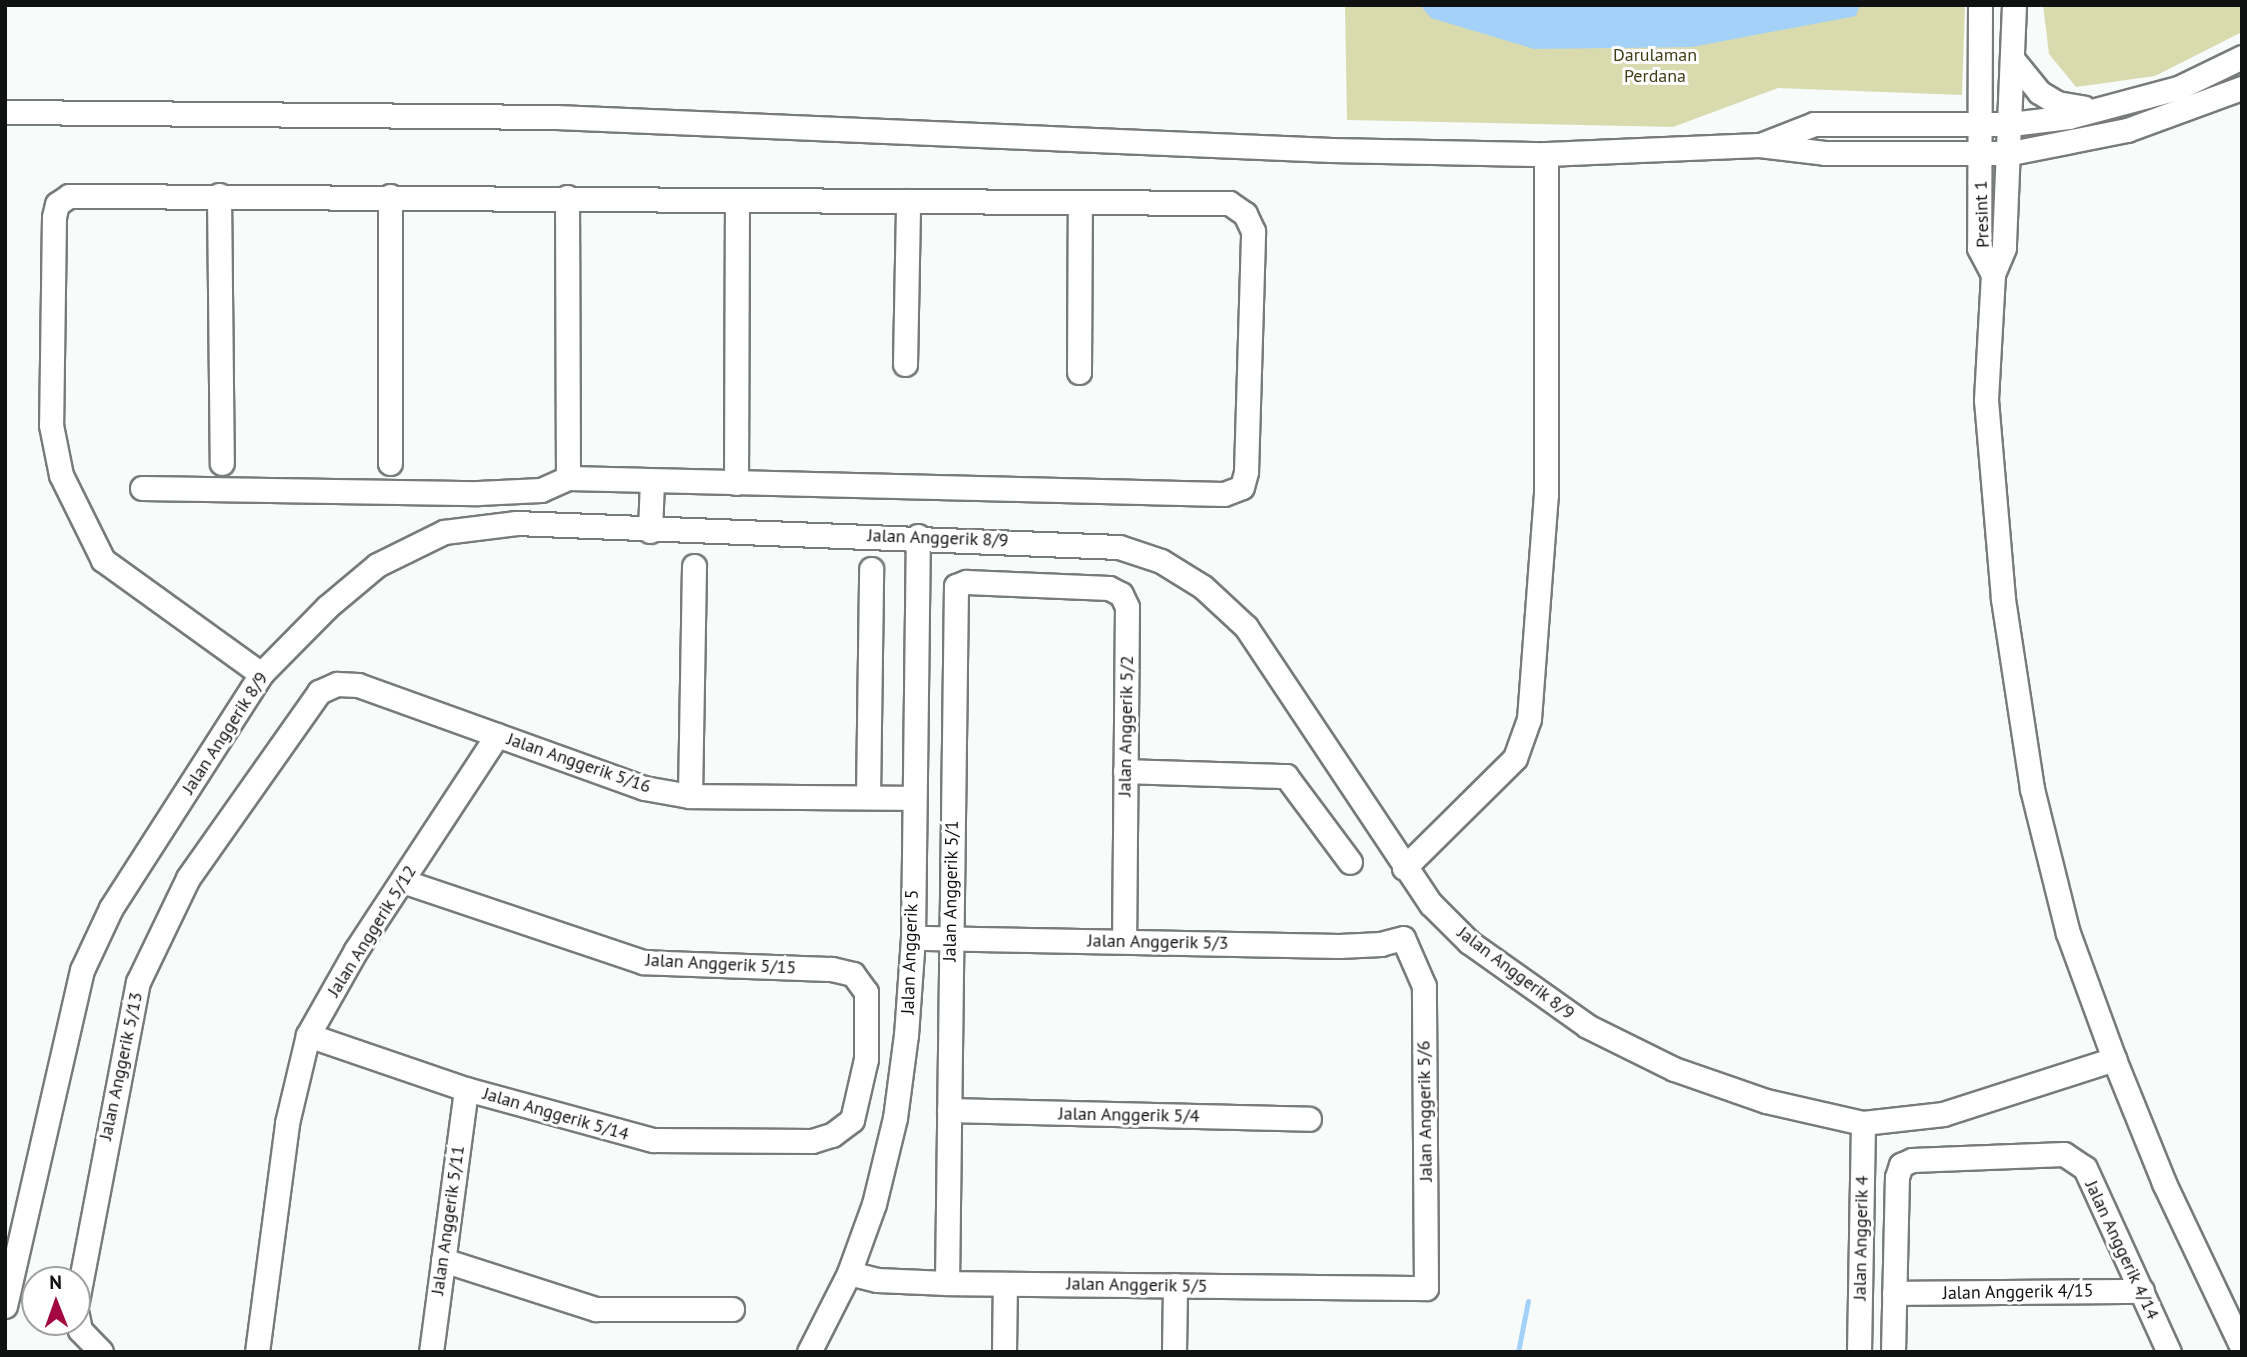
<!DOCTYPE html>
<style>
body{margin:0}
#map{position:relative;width:2247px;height:1357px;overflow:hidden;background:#f7fbfa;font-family:"PT Sans",sans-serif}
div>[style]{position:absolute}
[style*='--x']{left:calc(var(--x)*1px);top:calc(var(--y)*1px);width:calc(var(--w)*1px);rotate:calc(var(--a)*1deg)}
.green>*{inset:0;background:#d9dbaf}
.water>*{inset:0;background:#a4d1f7}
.stream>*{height:5px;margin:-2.5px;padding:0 2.5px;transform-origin:2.5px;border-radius:2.5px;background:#a4d1f7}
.roads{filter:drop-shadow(2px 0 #777b7a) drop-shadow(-2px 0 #777b7a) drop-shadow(0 2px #777b7a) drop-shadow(0 -2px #777b7a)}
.minor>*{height:23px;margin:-11.5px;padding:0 11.5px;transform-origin:11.5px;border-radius:11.5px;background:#fff}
span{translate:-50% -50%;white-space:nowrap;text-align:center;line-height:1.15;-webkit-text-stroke:6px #fff;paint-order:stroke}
.park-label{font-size:18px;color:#3f3f16}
.street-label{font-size:18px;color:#101111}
.frame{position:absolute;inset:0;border:7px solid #101111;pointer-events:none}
.north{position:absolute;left:21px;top:1266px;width:70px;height:70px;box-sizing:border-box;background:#fff;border:2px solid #9fa0a0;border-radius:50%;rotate:359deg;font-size:19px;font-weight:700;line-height:28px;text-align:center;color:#101111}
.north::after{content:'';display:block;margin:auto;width:24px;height:32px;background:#a30742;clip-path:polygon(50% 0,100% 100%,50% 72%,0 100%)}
</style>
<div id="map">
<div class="green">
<div style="clip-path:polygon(1345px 5px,1965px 5px,1962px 95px,1778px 88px,1673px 127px,1347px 120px)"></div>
<div style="clip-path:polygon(2043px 5px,2242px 5px,2242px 32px,2155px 76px,2076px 87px,2049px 54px)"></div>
</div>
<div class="water">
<div style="clip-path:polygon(1420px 5px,1860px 5px,1856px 16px,1692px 47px,1534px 49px,1431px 18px)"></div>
</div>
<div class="stream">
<div style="--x:1518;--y:1352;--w:52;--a:-78.9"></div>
</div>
<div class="roads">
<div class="minor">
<div style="--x:1980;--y:5;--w:243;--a:90.2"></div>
<div style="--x:1979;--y:248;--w:30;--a:62"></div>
<div style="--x:2014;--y:5;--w:243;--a:92.4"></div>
<div style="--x:2004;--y:248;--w:28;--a:113"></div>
<div style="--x:1993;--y:274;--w:126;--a:93.2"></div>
<div style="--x:1986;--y:400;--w:200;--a:85.1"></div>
<div style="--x:2003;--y:599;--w:192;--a:81.3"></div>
<div style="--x:2032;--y:789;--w:148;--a:76"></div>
<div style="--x:2068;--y:933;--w:134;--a:69.9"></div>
<div style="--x:2114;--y:1059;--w:134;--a:68"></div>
<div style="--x:2164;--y:1183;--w:182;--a:64.6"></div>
<div style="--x:2014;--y:61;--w:40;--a:51"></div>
<div style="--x:2039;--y:92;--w:21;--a:31"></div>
<div style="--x:2057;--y:103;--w:27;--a:10"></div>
<div style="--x:5;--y:112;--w:551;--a:0.52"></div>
<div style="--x:556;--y:117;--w:776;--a:2.44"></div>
<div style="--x:1331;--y:150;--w:215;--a:1.1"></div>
<div style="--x:1546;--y:154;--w:213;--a:-2.4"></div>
<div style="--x:1759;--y:145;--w:66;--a:6.9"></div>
<div style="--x:1825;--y:153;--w:186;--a:0"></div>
<div style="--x:2011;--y:153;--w:118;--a:-11.2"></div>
<div style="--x:2127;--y:130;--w:122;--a:-20.1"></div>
<div style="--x:1763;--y:144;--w:55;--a:-21.4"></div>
<div style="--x:1814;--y:124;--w:197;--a:0"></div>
<div style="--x:2011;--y:124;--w:58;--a:-6.9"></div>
<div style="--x:2069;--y:117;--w:113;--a:-14.9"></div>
<div style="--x:2178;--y:88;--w:71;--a:-25.8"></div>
<div style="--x:219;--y:195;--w:268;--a:89.4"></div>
<div style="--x:390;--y:196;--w:267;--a:90"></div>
<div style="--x:567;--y:197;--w:281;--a:89.8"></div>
<div style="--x:905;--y:364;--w:163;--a:-88.9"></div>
<div style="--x:1079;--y:372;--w:170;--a:-89.7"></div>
<div style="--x:736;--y:483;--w:283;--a:-89.8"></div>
<div style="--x:142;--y:488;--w:336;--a:0.9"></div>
<div style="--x:478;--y:493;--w:63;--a:-2.7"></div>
<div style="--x:541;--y:490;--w:30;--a:-24"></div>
<div style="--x:568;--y:478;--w:656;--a:1.4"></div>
<div style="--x:1224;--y:494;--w:19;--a:-21"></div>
<div style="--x:1242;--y:487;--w:16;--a:-75"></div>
<div style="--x:1246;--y:472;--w:241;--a:-88.3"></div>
<div style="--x:1253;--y:231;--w:19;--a:-115"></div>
<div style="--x:1245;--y:214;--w:19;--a:-145"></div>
<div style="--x:1229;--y:203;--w:1160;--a:-179.65"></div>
<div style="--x:69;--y:196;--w:14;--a:146"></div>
<div style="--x:57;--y:204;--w:13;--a:103"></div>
<div style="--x:54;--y:217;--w:208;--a:90.8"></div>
<div style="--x:51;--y:425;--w:51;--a:78.7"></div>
<div style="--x:61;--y:475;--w:95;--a:63.7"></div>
<div style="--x:103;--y:560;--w:195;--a:35.8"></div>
<div style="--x:650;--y:531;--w:50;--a:-87.7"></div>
<div style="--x:1125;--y:771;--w:161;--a:1.8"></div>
<div style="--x:1286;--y:776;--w:107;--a:53.3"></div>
<div style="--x:690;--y:796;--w:230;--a:-89"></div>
<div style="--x:868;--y:797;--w:228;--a:-89.2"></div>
<div style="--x:1404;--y:868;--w:156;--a:-44.7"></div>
<div style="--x:1515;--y:758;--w:41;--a:-70.3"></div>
<div style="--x:1529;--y:719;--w:225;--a:-85.7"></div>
<div style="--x:1546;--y:495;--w:341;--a:-90"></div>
<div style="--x:308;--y:1035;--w:167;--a:18.9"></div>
<div style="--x:466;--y:1089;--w:194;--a:15.3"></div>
<div style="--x:653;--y:1140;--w:159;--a:0.4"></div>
<div style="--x:812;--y:1141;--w:21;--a:-17"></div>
<div style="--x:832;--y:1135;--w:25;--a:-37"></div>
<div style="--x:852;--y:1120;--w:63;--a:-77.1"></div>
<div style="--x:866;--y:1059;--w:67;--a:-90"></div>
<div style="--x:866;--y:992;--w:22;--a:-126"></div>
<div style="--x:853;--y:974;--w:23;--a:-167"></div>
<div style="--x:831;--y:969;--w:188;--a:-177.9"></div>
<div style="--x:643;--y:962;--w:253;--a:-161.4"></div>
<div style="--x:949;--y:1110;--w:360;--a:1.4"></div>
<div style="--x:443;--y:1260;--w:161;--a:17.8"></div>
<div style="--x:596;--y:1309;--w:136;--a:0"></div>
<div style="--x:849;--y:1273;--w:29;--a:14"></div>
<div style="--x:877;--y:1280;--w:70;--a:2.5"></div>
<div style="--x:947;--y:1283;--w:479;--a:0.6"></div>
<div style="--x:1426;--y:1288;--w:302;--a:-90.4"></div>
<div style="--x:1424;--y:986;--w:52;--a:-113.6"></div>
<div style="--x:1403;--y:938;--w:23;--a:165"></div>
<div style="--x:1381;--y:944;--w:42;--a:177.3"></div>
<div style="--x:1339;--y:946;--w:426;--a:-178.9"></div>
<div style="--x:947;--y:1283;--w:697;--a:-89.26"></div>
<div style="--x:956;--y:586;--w:11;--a:-22"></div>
<div style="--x:966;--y:582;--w:143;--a:2.4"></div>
<div style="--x:1109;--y:588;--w:13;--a:27"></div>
<div style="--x:1121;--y:594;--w:14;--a:65"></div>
<div style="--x:1127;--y:607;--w:334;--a:90.5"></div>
<div style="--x:1894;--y:1293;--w:248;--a:-0.5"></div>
<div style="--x:77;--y:1301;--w:325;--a:-79.2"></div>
<div style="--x:138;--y:982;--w:115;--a:-64.3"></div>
<div style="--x:188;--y:878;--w:228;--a:-54.8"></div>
<div style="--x:319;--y:692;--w:20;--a:-24"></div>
<div style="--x:337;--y:684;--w:21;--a:3"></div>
<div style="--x:358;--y:685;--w:304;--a:19.8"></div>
<div style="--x:644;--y:788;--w:47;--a:9.9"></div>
<div style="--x:690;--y:796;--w:223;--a:0.5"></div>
<div style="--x:5;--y:1306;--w:345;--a:-77.1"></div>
<div style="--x:82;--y:970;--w:68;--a:-64.9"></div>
<div style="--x:111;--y:908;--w:278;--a:-57.3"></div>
<div style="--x:261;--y:674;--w:94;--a:-45.4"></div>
<div style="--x:327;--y:607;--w:65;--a:-40"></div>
<div style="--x:377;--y:565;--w:75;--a:-26.2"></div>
<div style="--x:444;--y:532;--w:73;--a:-7.1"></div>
<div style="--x:516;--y:523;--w:603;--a:2.28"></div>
<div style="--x:1119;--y:547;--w:44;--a:18.4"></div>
<div style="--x:1161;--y:561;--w:49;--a:31.8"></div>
<div style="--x:1203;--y:587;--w:59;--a:42.9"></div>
<div style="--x:1246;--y:627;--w:333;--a:56.3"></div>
<div style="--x:1431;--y:904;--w:54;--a:45"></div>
<div style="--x:1469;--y:942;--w:145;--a:35.4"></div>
<div style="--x:1587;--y:1026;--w:97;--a:26.3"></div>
<div style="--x:1674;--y:1069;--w:97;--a:19.2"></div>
<div style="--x:1766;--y:1101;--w:99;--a:12.8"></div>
<div style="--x:1863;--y:1123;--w:81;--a:-6.4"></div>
<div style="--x:1943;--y:1114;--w:180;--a:-17.8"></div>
<div style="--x:77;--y:1315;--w:15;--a:79"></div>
<div style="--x:80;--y:1330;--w:30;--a:46"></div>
<div style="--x:257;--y:1352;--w:231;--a:-82.5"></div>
<div style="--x:287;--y:1123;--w:90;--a:-76.6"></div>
<div style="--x:308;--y:1035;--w:98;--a:-60.5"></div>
<div style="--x:356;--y:950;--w:257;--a:-56.7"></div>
<div style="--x:431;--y:1352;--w:265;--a:-82.4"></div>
<div style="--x:809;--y:1352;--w:89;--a:-63.1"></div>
<div style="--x:849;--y:1273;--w:73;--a:-70.1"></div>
<div style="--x:874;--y:1204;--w:89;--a:-76.3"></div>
<div style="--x:895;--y:1118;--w:84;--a:-82.5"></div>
<div style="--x:906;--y:1035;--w:97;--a:-85.9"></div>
<div style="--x:913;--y:938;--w:402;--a:-89.3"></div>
<div style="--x:1004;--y:1352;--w:68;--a:-89.2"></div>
<div style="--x:1174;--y:1352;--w:67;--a:-89.1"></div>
<div style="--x:1859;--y:1352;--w:229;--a:-89"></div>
<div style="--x:1893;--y:1352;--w:175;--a:-88.7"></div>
<div style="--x:1897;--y:1177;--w:13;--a:-72"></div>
<div style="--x:1901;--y:1165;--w:12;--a:-24"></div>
<div style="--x:1912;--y:1160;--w:152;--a:-2.3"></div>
<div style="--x:2064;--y:1154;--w:25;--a:34"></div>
<div style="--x:2085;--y:1168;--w:202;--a:65.5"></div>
</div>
</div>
<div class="park-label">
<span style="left:1655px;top:66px">Darulaman<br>Perdana</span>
</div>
<div class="street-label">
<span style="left:1982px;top:214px;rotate:-92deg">Presint 1</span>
<span style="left:938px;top:538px;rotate:2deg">Jalan Anggerik 8/9</span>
<span style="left:1126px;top:726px;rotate:-89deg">Jalan Anggerik 5/2</span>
<span style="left:225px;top:733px;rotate:-57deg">Jalan Anggerik 8/9</span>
<span style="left:579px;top:763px;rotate:19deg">Jalan Anggerik 5/16</span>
<span style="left:951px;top:891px;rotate:-89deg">Jalan Anggerik 5/1</span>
<span style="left:372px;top:931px;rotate:-58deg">Jalan Anggerik 5/12</span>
<span style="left:1158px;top:942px;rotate:1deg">Jalan Anggerik 5/3</span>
<span style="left:910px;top:952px;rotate:-88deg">Jalan Anggerik 5</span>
<span style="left:721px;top:964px;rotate:3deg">Jalan Anggerik 5/15</span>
<span style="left:1516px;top:973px;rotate:37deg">Jalan Anggerik 8/9</span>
<span style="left:121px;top:1066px;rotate:-78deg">Jalan Anggerik 5/13</span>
<span style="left:1425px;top:1111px;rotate:-91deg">Jalan Anggerik 5/6</span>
<span style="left:556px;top:1114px;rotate:16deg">Jalan Anggerik 5/14</span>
<span style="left:1129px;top:1115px;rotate:1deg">Jalan Anggerik 5/4</span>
<span style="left:448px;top:1220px;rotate:-82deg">Jalan Anggerik 5/11</span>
<span style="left:1861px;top:1238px;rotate:-89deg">Jalan Anggerik 4</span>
<span style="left:2122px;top:1250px;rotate:65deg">Jalan Anggerik 4/14</span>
<span style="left:1137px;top:1285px;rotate:1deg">Jalan Anggerik 5/5</span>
<span style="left:2018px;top:1292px;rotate:-1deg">Jalan Anggerik 4/15</span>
</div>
<div class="frame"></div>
<div class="north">N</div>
</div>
